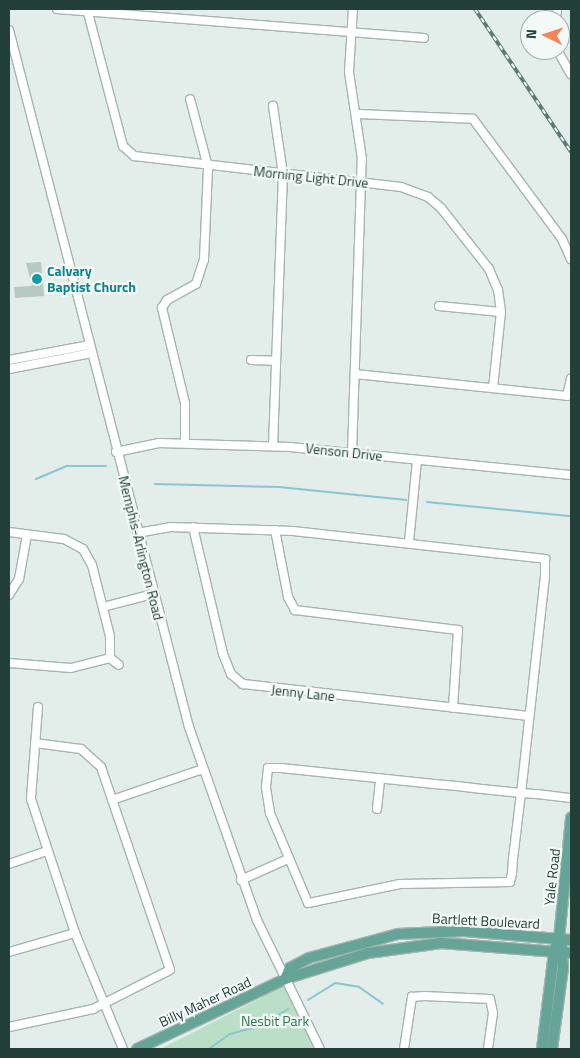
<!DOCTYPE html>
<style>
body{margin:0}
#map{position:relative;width:580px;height:1058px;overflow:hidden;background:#e3ede9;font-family:"Titillium Web",sans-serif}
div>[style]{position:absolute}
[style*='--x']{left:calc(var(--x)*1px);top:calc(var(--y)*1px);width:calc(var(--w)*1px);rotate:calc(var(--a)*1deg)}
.green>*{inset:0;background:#bbdfc6}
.stream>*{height:2px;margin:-1px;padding:0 1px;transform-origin:1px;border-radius:1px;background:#89c6d4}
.building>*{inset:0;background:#b8c8c2}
.roads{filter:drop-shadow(1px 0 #a5b5b0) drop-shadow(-1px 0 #a5b5b0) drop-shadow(0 1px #a5b5b0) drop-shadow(0 -1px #a5b5b0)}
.minor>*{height:8px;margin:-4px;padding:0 4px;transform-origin:4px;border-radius:4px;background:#fff}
.major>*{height:10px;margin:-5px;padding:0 5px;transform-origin:5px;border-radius:5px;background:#65a496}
.rail>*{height:4px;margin-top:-2px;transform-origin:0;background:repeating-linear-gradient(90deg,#f3f9f7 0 5.5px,#5c7b73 0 11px);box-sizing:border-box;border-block:1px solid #5c7b73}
.dots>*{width:14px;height:14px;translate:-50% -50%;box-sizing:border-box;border:2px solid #f3f9f7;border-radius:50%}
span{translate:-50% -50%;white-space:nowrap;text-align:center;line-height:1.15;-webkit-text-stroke:4.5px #f3f9f7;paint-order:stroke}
.street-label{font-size:14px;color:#223f38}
.culture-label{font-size:14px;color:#0d838f;font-weight:700}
.left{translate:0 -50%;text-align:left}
.park-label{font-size:14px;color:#2a784b}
.frame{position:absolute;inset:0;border:10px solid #223f38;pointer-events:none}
.north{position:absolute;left:520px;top:10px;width:50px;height:50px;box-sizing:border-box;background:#f3f9f7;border:1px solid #9fafab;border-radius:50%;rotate:274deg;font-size:14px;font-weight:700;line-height:20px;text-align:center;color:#223f38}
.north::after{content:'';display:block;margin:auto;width:18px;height:22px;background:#f78357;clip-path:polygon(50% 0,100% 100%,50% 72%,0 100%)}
</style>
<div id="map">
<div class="green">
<div style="clip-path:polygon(285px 979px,320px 1049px,160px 1049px,261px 998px)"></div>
</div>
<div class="stream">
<div style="--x:36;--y:479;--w:34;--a:-23"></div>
<div style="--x:67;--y:466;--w:39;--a:0"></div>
<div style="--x:155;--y:484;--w:124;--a:1.4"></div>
<div style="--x:279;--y:487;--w:128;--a:5.8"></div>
<div style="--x:427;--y:502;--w:145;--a:5.6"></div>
<div style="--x:308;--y:1000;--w:32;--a:-32"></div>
<div style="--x:335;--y:983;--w:24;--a:9"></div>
<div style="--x:359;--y:987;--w:29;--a:35"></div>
<div style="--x:209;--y:1049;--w:26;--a:-36"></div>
<div style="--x:230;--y:1034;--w:30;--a:-15"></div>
<div style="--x:259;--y:1026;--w:34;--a:-30"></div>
</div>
<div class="building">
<div style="clip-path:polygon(41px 262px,44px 296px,15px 298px,14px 287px,32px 286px,26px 263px)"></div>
</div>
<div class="roads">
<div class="minor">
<div style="--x:57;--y:9;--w:368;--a:4.5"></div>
<div style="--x:87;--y:9;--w:142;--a:75.3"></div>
<div style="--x:123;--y:146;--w:15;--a:42"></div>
<div style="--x:134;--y:156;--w:269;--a:6.6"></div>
<div style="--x:401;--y:187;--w:29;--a:20"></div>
<div style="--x:428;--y:197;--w:17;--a:40"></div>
<div style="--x:441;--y:208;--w:78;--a:51.8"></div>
<div style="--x:489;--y:269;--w:23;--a:67"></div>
<div style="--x:498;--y:290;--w:22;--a:82"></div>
<div style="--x:501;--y:312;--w:76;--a:96"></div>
<div style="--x:556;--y:20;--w:11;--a:-85"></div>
<div style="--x:9;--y:30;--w:720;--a:75.52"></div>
<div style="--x:189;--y:727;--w:205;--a:70.6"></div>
<div style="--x:257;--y:920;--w:144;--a:64"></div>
<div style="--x:557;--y:50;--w:28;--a:60"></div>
<div style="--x:356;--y:114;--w:117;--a:2.4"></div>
<div style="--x:473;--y:119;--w:149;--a:53.4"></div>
<div style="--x:562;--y:239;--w:22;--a:66"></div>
<div style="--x:439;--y:306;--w:62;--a:5.5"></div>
<div style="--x:9;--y:360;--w:81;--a:-10.6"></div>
<div style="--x:251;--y:360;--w:25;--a:2"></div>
<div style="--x:9;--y:369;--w:84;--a:-11"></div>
<div style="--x:355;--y:374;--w:213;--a:5.9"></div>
<div style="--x:567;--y:396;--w:18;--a:-77"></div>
<div style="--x:185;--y:443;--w:40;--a:-90"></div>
<div style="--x:185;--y:403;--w:98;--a:-103.6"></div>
<div style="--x:162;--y:308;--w:9;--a:-58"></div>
<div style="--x:167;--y:300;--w:33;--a:-29"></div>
<div style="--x:196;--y:284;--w:25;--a:-72"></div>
<div style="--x:204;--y:260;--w:93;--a:-87.5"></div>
<div style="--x:208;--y:167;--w:70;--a:-104.8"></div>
<div style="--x:273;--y:446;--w:272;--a:-87.9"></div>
<div style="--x:283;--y:174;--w:69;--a:-98.4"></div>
<div style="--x:116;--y:452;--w:44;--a:-11.8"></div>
<div style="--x:159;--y:443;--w:131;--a:1.7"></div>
<div style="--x:290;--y:447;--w:282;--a:5.7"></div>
<div style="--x:352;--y:453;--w:294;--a:-88.1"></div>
<div style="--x:362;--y:159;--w:88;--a:-98.5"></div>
<div style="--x:349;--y:72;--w:63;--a:-86.4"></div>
<div style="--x:193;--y:527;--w:130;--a:76.7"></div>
<div style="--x:223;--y:654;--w:22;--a:68"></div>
<div style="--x:231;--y:674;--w:16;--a:40"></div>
<div style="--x:243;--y:684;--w:288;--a:6.4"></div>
<div style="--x:275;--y:530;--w:68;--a:79"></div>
<div style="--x:288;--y:597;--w:15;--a:62"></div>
<div style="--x:295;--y:610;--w:164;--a:7"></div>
<div style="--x:458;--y:630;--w:78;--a:93.7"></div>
<div style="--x:9;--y:532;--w:55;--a:7.3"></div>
<div style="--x:64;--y:539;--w:21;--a:28"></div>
<div style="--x:83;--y:549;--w:18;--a:61"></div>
<div style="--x:92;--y:565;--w:73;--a:75.8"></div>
<div style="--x:110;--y:636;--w:22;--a:90"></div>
<div style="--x:137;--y:533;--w:34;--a:-10"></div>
<div style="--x:170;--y:527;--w:123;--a:1.9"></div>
<div style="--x:293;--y:531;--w:254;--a:6.3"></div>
<div style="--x:545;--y:559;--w:17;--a:90"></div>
<div style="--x:545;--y:576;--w:218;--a:96.3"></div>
<div style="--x:521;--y:793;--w:66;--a:96.9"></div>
<div style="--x:513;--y:859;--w:14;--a:94"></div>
<div style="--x:512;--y:873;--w:9;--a:103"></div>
<div style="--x:510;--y:882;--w:110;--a:179"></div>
<div style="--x:400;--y:884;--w:94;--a:168.3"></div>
<div style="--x:308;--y:903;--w:98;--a:-112.9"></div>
<div style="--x:270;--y:813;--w:26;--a:-99"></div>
<div style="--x:266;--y:787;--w:19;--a:-84"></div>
<div style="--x:268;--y:768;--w:13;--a:0"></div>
<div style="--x:281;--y:768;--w:154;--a:6"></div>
<div style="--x:434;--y:784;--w:23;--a:5"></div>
<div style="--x:457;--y:786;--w:25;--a:7"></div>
<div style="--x:482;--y:789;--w:39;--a:6"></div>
<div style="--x:521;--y:793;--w:16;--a:4"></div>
<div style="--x:537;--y:794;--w:34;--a:7"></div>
<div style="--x:409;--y:542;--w:82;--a:-84.4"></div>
<div style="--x:9;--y:595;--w:19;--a:-58"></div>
<div style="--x:19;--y:579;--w:45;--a:-79.7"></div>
<div style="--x:103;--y:607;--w:52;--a:-14.6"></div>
<div style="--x:110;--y:658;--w:11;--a:38"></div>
<div style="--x:9;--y:663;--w:62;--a:4.6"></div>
<div style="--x:71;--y:668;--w:40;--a:-14.4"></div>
<div style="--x:38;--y:707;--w:92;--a:94.4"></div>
<div style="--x:31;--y:799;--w:141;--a:71.8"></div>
<div style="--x:75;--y:933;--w:126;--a:67.5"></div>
<div style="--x:35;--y:743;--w:46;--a:7.4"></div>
<div style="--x:81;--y:749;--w:27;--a:42"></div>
<div style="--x:101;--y:767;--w:214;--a:71.2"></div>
<div style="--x:112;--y:800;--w:96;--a:-18.8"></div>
<div style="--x:377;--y:809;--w:31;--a:-84"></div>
<div style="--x:9;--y:864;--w:40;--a:-18.9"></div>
<div style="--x:241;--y:880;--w:51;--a:-24.1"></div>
<div style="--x:9;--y:952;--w:69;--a:-16.1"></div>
<div style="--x:9;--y:1027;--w:86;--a:-12.1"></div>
<div style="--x:93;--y:1009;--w:86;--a:-26.9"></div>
<div style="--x:404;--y:1049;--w:53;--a:-81.3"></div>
<div style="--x:412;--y:997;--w:12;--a:-5"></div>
<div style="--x:424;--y:996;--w:66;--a:2.6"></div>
<div style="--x:490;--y:999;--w:14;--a:78"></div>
<div style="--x:493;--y:1013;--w:36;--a:98"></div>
</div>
<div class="major">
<div style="--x:285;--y:979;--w:12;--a:-66"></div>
<div style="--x:290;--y:968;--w:21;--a:-28"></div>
<div style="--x:309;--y:958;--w:92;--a:-15.1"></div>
<div style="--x:398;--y:934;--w:66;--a:-2.6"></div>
<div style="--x:464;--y:931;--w:107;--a:4.8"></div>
<div style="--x:137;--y:1049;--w:164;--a:-25.3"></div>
<div style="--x:285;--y:979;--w:87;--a:-17.4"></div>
<div style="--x:368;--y:953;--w:74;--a:-7.8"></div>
<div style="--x:441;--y:943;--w:130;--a:4.4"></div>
<div style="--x:542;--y:1049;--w:98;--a:-82.9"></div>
<div style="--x:554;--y:952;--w:14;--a:-69"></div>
<div style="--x:559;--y:939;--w:122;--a:-84.3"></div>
<div style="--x:552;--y:1049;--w:82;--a:-82.3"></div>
<div style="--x:563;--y:968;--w:22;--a:-93"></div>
</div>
</div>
<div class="rail">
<div style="--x:475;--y:9;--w:172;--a:56.1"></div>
</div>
<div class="dots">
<div style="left:37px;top:279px;background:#0f9aa8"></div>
</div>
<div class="street-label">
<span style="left:311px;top:177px;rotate:6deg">Morning Light Drive</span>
<span style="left:344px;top:452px;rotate:6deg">Venson Drive</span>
<span style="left:141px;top:548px;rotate:76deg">Memphis-Arlington Road</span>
<span style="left:303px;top:693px;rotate:6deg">Jenny Lane</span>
<span style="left:552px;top:877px;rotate:-84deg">Yale Road</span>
<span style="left:486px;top:921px;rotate:3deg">Bartlett Boulevard</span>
<span style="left:205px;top:1002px;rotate:-25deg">Billy Maher Road</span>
</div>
<div class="culture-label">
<span class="left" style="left:47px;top:279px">Calvary<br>Baptist Church</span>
</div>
<div class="park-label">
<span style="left:275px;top:1021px">Nesbit Park</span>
</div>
<div class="frame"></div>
<div class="north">N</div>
</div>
